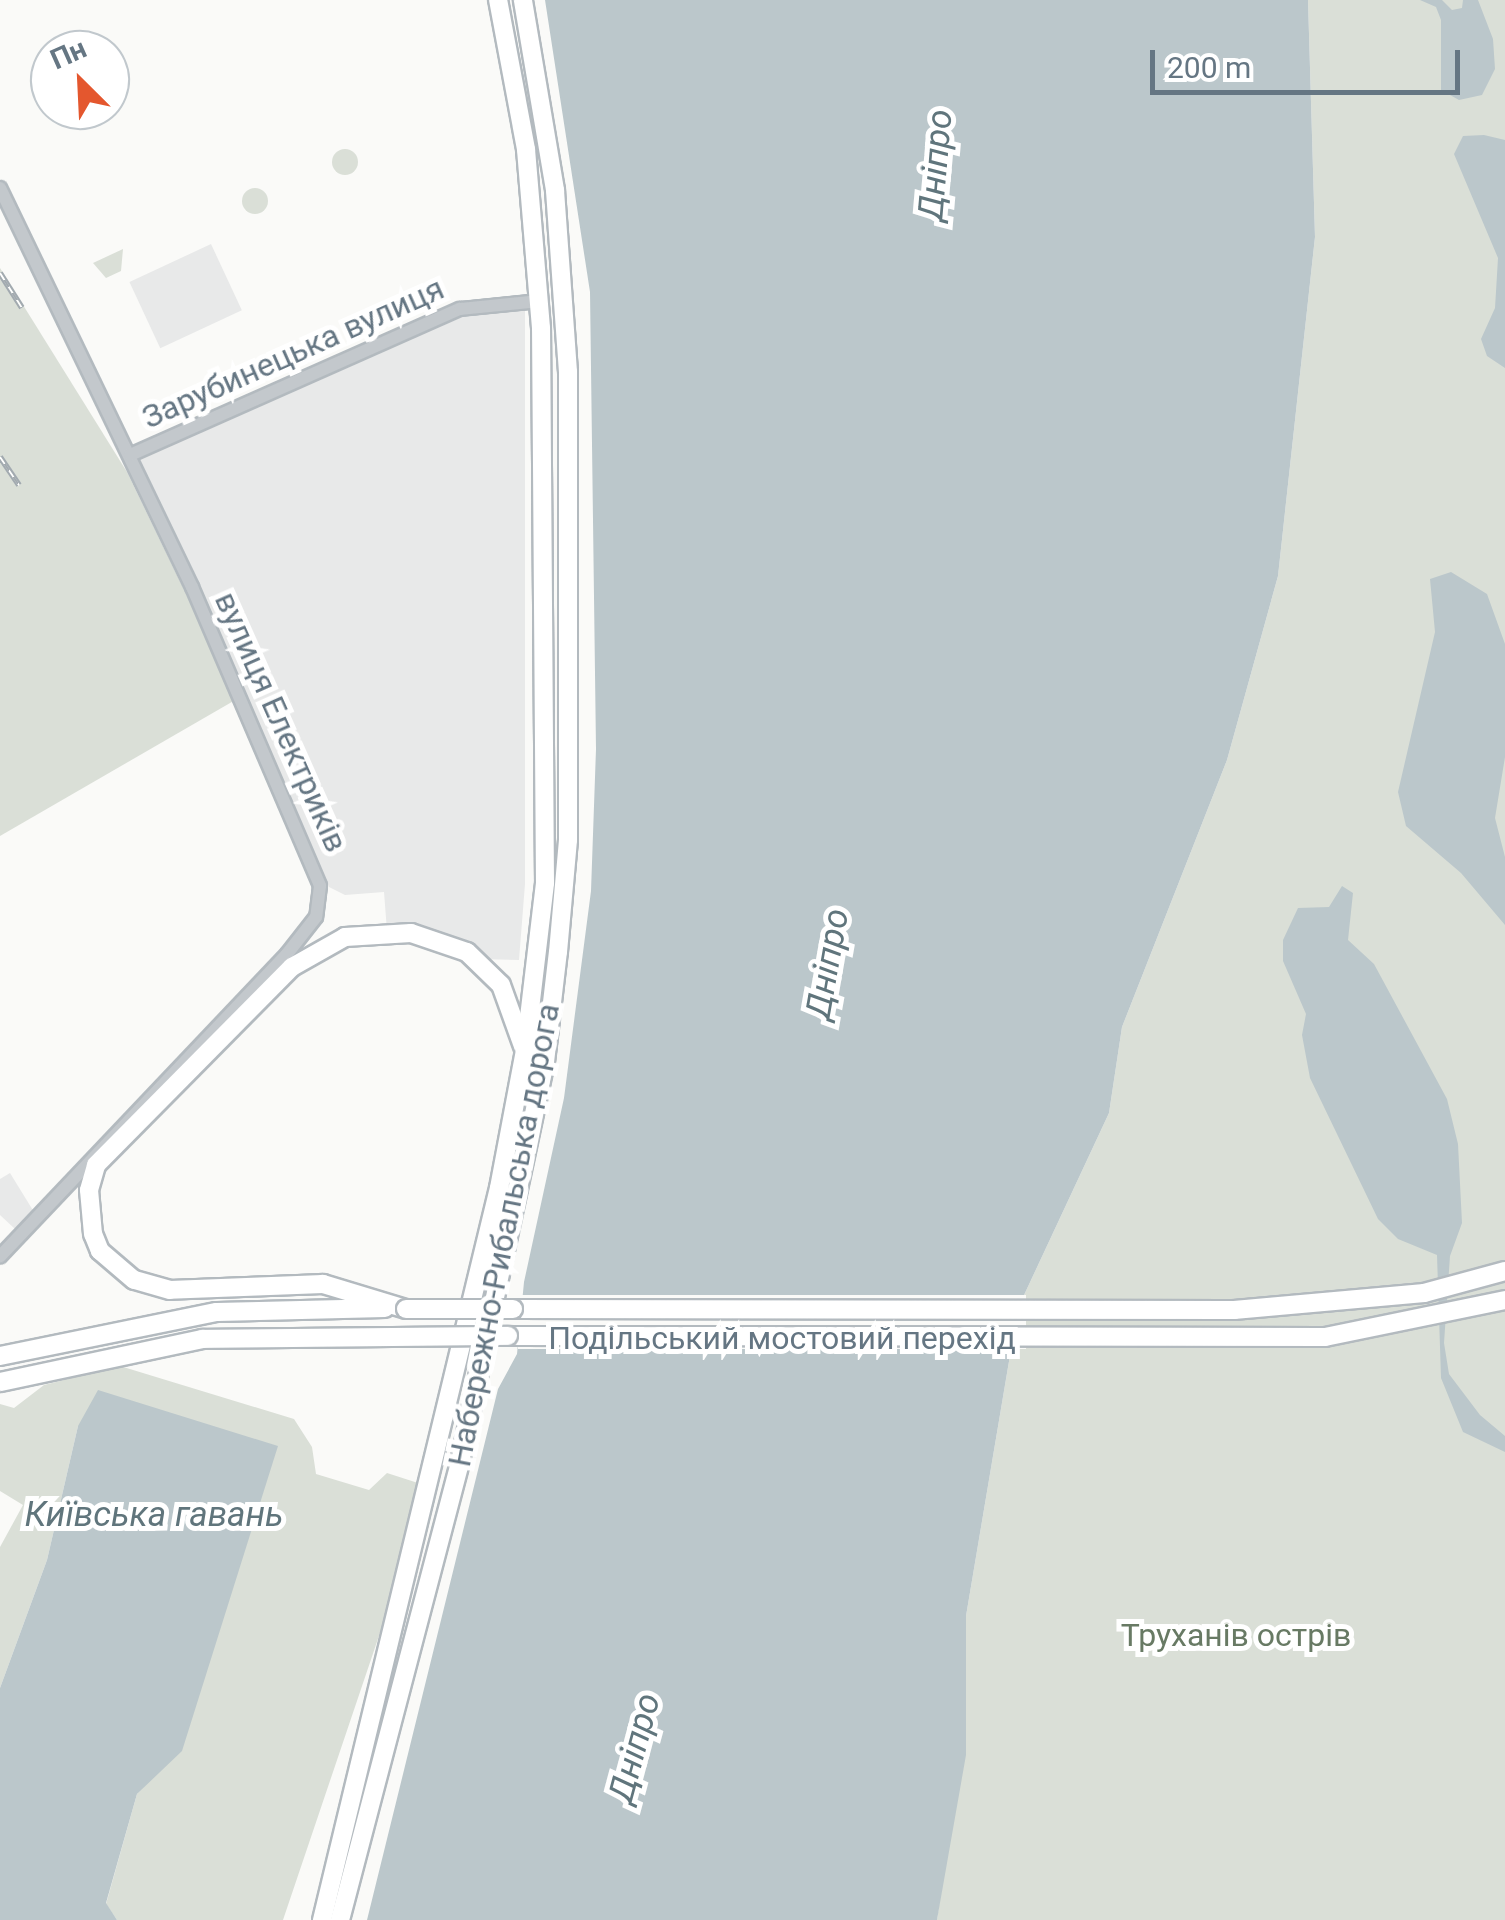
<!DOCTYPE html>
<meta charset="utf-8">
<style>
body{margin:0}
#map{position:relative;width:1505px;height:1920px;overflow:hidden;background:#fafaf8;font-family:Roboto,sans-serif}
div>[style]{position:absolute}
[style*='--x']{left:calc(var(--x)*1px);top:calc(var(--y)*1px);width:calc(var(--w)*1px);rotate:calc(var(--a)*1deg)}
.built>*{inset:0;background:#e8e9e9;transform-origin:0 0}
.green>*{inset:0;background:#dadfd7}
.round{border-radius:50%}
.water>*{inset:0;background:#bbc7cb}
.pier>*{inset:0;background:#fafaf8;transform-origin:0 0}
.roads{filter:drop-shadow(2px 0 #b3babf) drop-shadow(-2px 0 #b3babf) drop-shadow(0 2px #b3babf) drop-shadow(0 -2px #b3babf)}
.minor>*{height:12px;margin:-6px;padding:0 6px;transform-origin:6px;border-radius:6px;background:#c3c8cc}
.secondary>*{height:18px;margin:-9px;padding:0 9px;transform-origin:9px;border-radius:9px;background:#fff}
.rail>*{height:6px;margin-top:-3px;transform-origin:0;background:repeating-linear-gradient(90deg,#fff 0 8px,#a2aab0 0 16px);box-sizing:border-box;border-block:2px solid #a2aab0}
.bridges{filter:drop-shadow(2px 0 #b3babf) drop-shadow(-2px 0 #b3babf) drop-shadow(0 2px #b3babf) drop-shadow(0 -2px #b3babf)}
.secondary-bridge>*{height:18px;margin:-9px;padding:0 9px;transform-origin:9px;border-radius:9px;background:#fff}
span{translate:-50% -50%;white-space:nowrap;text-align:center;line-height:1.15;-webkit-text-stroke:10px #fff;paint-order:stroke}
.street-label{font-size:32px;color:#657683}
.park-label{font-size:32px;color:#687a64}
.water-label{font-size:35px;color:#60757c;font-style:italic}
.north{position:absolute;left:30px;top:30px;width:100px;height:100px;box-sizing:border-box;background:#fff;border:2px solid #c1c8cd;border-radius:50%;rotate:336deg;font-size:28px;font-weight:700;line-height:40px;text-align:center;color:#657683}
.north::after{content:'';display:block;margin:auto;width:35px;height:45px;background:#e4572e;clip-path:polygon(50% 0,100% 100%,50% 72%,0 100%)}
.scale{position:absolute;left:1150px;top:50px;width:310px;height:45px;box-sizing:border-box;border:5px solid #657683;border-top:0;padding-left:12px;font-size:30px;line-height:35px;white-space:nowrap;color:#657683;-webkit-text-stroke:8px #fff;paint-order:stroke}
</style>
<div id="map">
<div class="built">
<div style="left:211px;top:244px;width:73px;height:90px;rotate:65deg"></div>
<div style="clip-path:polygon(525px 311px,525px 884px,519px 960px,478px 959px,387px 931px,384px 892px,345px 895px,329px 887px,134px 458px,466px 312px)"></div>
<div style="clip-path:polygon(10px 1173px,34px 1212px,15px 1229px,0 1215px,0 1179px)"></div>
</div>
<div class="green">
<div style="clip-path:polygon(1308px 0,1505px 0,1505px 1920px,937px 1920px,966px 1714px,966px 1616px,1018px 1308px,1109px 1113px,1122px 1027px,1227px 760px,1278px 576px,1315px 237px)"></div>
<div class="round" style="left:332px;top:149px;width:26px;height:26px"></div>
<div class="round" style="left:242px;top:188px;width:26px;height:26px"></div>
<div style="clip-path:polygon(123px 249px,121px 271px,106px 278px,93px 263px)"></div>
<div style="clip-path:polygon(0 268px,127px 472px,237px 699px,0 836px)"></div>
<div style="clip-path:polygon(120px 1366px,294px 1419px,312px 1447px,316px 1474px,369px 1490px,387px 1473px,418px 1483px,385px 1618px,283px 1920px,117px 1920px,106px 1904px,137px 1794px,151px 1779px,78px 1426px,47px 1560px,0 1688px,0 1547px,23px 1505px,0 1491px,0 1404px,14px 1408px,44px 1385px)"></div>
</div>
<div class="water">
<div style="clip-path:polygon(545px 0,1308px 0,1315px 237px,1278px 576px,1227px 760px,1122px 1027px,1109px 1113px,1018px 1308px,966px 1616px,966px 1755px,937px 1920px,367px 1920px,498px 1389px,517px 1354px,524px 1282px,564px 1098px,591px 891px,596px 749px,590px 292px)"></div>
<div style="clip-path:polygon(1420px 0,1442px 0,1452px 10px,1462px 8px,1463px 0,1478px 0,1493px 39px,1495px 69px,1482px 95px,1459px 100px,1441px 90px,1441px 20px,1436px 7px)"></div>
<div style="clip-path:polygon(1484px 135px,1505px 140px,1505px 368px,1487px 356px,1481px 339px,1495px 308px,1498px 258px,1454px 154px,1463px 136px)"></div>
<div style="clip-path:polygon(1451px 572px,1487px 594px,1505px 644px,1505px 757px,1495px 818px,1505px 857px,1505px 925px,1461px 873px,1406px 826px,1398px 792px,1435px 632px,1430px 579px)"></div>
<div style="clip-path:polygon(1342px 886px,1353px 893px,1348px 940px,1374px 964px,1447px 1099px,1458px 1144px,1462px 1223px,1450px 1256px,1444px 1343px,1449px 1374px,1480px 1415px,1505px 1436px,1505px 1452px,1463px 1432px,1441px 1378px,1437px 1255px,1398px 1239px,1378px 1219px,1310px 1078px,1302px 1035px,1306px 1014px,1283px 961px,1283px 940px,1298px 908px,1329px 907px)"></div>
<div style="clip-path:polygon(98px 1390px,278px 1446px,182px 1751px,137px 1794px,106px 1903px,117px 1920px,0 1920px,0 1688px,47px 1560px,78px 1426px)"></div>
</div>
<div class="pier">
<div style="left:518px;top:1295px;width:508px;height:54px"></div>
</div>
<div class="roads">
<div class="minor">
<div style="--x:0;--y:188;--w:443;--a:64.3"></div>
<div style="--x:192;--y:587;--w:325;--a:66.8"></div>
<div style="--x:320;--y:886;--w:31;--a:97"></div>
<div style="--x:316;--y:917;--w:47;--a:128.1"></div>
<div style="--x:287;--y:954;--w:417;--a:133.5"></div>
<div style="--x:130;--y:455;--w:361;--a:-23.9"></div>
<div style="--x:460;--y:309;--w:79;--a:-5.8"></div>
</div>
<div class="secondary">
<div style="--x:406;--y:1309;--w:87;--a:-163.2"></div>
<div style="--x:323;--y:1284;--w:153;--a:177.8"></div>
<div style="--x:170;--y:1290;--w:37;--a:-164"></div>
<div style="--x:134;--y:1280;--w:45;--a:-139.5"></div>
<div style="--x:100;--y:1251;--w:18;--a:-112"></div>
<div style="--x:93;--y:1234;--w:44;--a:-95.2"></div>
<div style="--x:89;--y:1190;--w:26;--a:-74"></div>
<div style="--x:96;--y:1165;--w:279;--a:-45.3"></div>
<div style="--x:292;--y:967;--w:61;--a:-29.5"></div>
<div style="--x:345;--y:937;--w:66;--a:-3.5"></div>
<div style="--x:411;--y:933;--w:59;--a:18.7"></div>
<div style="--x:467;--y:952;--w:47;--a:44.1"></div>
<div style="--x:501;--y:985;--w:65;--a:70.2"></div>
<div style="--x:513;--y:1309;--w:721;--a:0.08"></div>
<div style="--x:1234;--y:1310;--w:191;--a:-5.1"></div>
<div style="--x:1424;--y:1293;--w:84;--a:-15.2"></div>
<div style="--x:508;--y:1336;--w:817;--a:0.07"></div>
<div style="--x:1325;--y:1337;--w:184;--a:-11.6"></div>
<div style="--x:0;--y:1356;--w:221;--a:-11.5"></div>
<div style="--x:217;--y:1312;--w:168;--a:-1.4"></div>
<div style="--x:322;--y:1920;--w:753;--a:-76.41"></div>
<div style="--x:499;--y:1188;--w:139;--a:-79.3"></div>
<div style="--x:525;--y:1051;--w:169;--a:-83.2"></div>
<div style="--x:545;--y:883;--w:555;--a:-90.41"></div>
<div style="--x:541;--y:328;--w:180;--a:-94.8"></div>
<div style="--x:526;--y:149;--w:152;--a:-100.6"></div>
<div style="--x:340;--y:1920;--w:473;--a:-75.3"></div>
<div style="--x:460;--y:1462;--w:409;--a:-78"></div>
<div style="--x:545;--y:1062;--w:111;--a:-83.3"></div>
<div style="--x:558;--y:952;--w:112;--a:-84.9"></div>
<div style="--x:568;--y:840;--w:468;--a:-90"></div>
<div style="--x:568;--y:372;--w:182;--a:-94.1"></div>
<div style="--x:555;--y:190;--w:193;--a:-99.6"></div>
</div>
</div>
<div class="rail">
<div style="--x:0;--y:273;--w:41;--a:57.8"></div>
<div style="--x:0;--y:457;--w:34;--a:56"></div>
</div>
<div class="bridges">
<div class="secondary-bridge">
<div style="--x:406;--y:1309;--w:107;--a:0"></div>
<div style="--x:0;--y:1382;--w:207;--a:-12"></div>
<div style="--x:202;--y:1339;--w:306;--a:-0.6"></div>
</div>
</div>
<div class="street-label">
<span style="left:293px;top:353px;rotate:-24deg">Зарубинецька вулиця</span>
<span style="left:281px;top:722px;rotate:66deg">вулиця Електриків</span>
<span style="left:504px;top:1235px;rotate:-79deg">Набережно-Рибальська дорога</span>
<span style="left:782px;top:1338px">Подільський мостовий перехід</span>
</div>
<div class="park-label">
<span style="left:1236px;top:1635px">Труханів острів</span>
</div>
<div class="water-label">
<span style="left:936px;top:165px;rotate:-85deg">Дніпро</span>
<span style="left:828px;top:964px;rotate:-80deg">Дніпро</span>
<span style="left:154px;top:1515px">Київська гавань</span>
<span style="left:635px;top:1748px;rotate:-75deg">Дніпро</span>
</div>
<div class="north">Пн</div>
<div class="scale">200 m</div>
</div>
